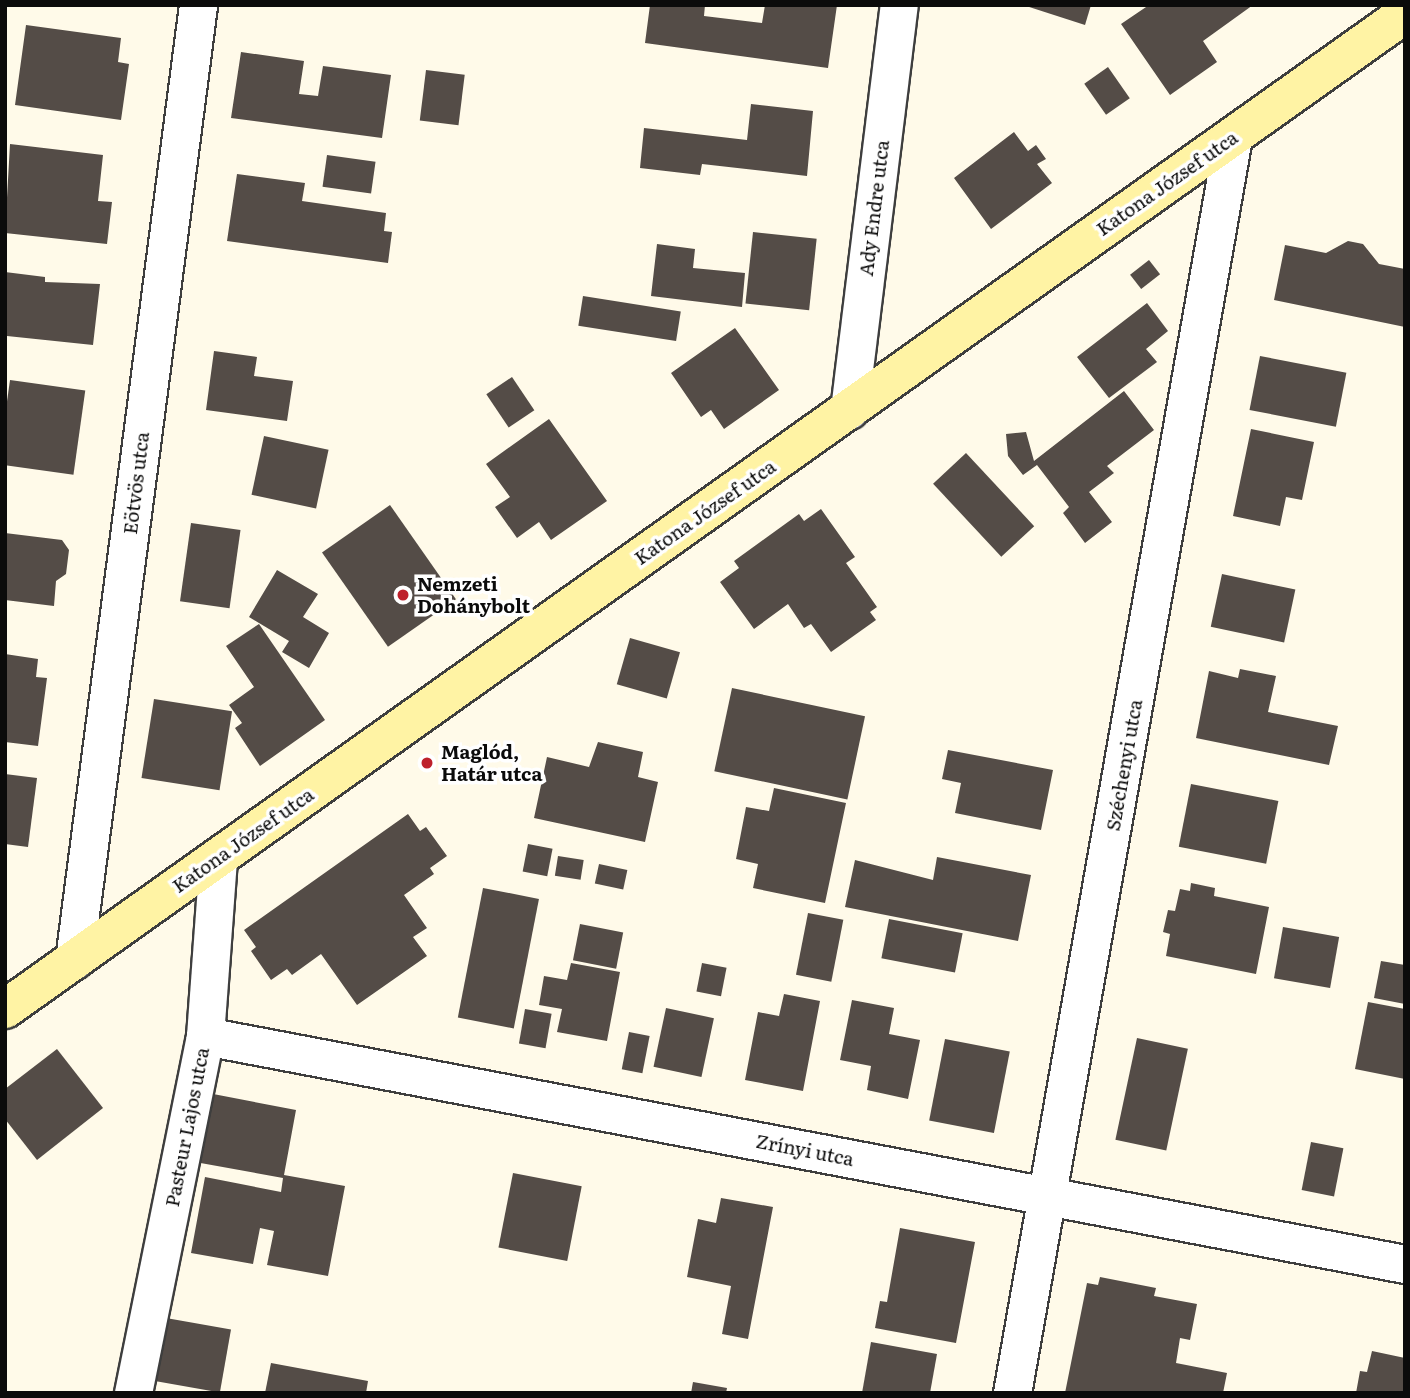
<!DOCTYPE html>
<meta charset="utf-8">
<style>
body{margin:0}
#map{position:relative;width:1410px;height:1398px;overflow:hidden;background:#fffae9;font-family:Literata,serif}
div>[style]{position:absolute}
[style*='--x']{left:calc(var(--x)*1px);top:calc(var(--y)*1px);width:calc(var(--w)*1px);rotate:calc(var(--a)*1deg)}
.building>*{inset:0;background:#544c47;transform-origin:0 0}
.roads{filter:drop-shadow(2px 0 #3e3e3e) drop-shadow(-2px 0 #3e3e3e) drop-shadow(0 2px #3e3e3e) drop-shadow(0 -2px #3e3e3e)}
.minor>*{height:37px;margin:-18.5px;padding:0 18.5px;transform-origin:18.5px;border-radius:18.5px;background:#fff}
.secondary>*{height:38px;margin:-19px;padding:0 19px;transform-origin:19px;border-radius:19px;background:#fff3a4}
.dots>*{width:19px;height:19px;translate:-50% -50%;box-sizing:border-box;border:4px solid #fff;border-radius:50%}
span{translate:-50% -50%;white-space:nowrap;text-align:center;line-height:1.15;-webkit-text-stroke:7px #fff;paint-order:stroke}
.street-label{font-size:19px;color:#0b0b0b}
.poi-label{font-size:19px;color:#0b0b0b;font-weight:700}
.left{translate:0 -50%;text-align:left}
.frame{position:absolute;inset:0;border:7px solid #0b0b0b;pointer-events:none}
</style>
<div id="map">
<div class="building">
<div style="clip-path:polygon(650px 5px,705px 5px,704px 16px,762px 23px,765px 5px,837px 5px,828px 68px,645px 43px)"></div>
<div style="clip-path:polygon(1023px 5px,1091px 5px,1085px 25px)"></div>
<div style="clip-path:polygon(1149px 5px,1253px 5px,1203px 41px,1217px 62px,1170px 95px,1121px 24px)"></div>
<div style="clip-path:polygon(26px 25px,121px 38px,118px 62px,129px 64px,121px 120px,15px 105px)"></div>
<div style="clip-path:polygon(241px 52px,304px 61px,299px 94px,318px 96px,323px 66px,391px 75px,382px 138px,231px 118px)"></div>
<div style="left:1108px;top:67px;width:38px;height:29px;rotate:55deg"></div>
<div style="left:426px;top:70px;width:39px;height:51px;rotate:7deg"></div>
<div style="clip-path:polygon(751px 104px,813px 111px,807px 176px,702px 164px,700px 175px,640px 168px,644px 128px,747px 140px)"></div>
<div style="clip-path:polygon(1014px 132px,1028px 151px,1036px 145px,1046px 159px,1037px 164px,1052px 183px,991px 229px,954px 178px)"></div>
<div style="clip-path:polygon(10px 144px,103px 155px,98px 201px,112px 202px,107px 244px,5px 233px)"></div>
<div style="left:327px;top:155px;width:49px;height:32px;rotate:8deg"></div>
<div style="clip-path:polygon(237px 174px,305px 183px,302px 201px,386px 213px,384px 231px,392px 232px,388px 263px,227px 241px)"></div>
<div style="left:753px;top:232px;width:64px;height:72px;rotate:6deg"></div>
<div style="clip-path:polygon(1348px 241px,1363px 244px,1379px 264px,1405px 269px,1405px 327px,1274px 300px,1285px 245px,1326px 253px)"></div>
<div style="clip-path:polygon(657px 244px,695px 249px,693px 268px,745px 273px,742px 307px,651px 296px)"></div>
<div style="left:1149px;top:260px;width:18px;height:24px;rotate:52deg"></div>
<div style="clip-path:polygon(5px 272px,45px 277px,45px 282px,100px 284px,93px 345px,7px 336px)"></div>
<div style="left:583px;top:296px;width:99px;height:30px;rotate:9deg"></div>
<div style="clip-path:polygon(1147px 303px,1168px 331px,1146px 349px,1157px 362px,1109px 398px,1077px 357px)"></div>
<div style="clip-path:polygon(735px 328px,779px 390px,724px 429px,711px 410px,701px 417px,671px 373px)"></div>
<div style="clip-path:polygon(214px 351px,257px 357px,254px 376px,293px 381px,287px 421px,206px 410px)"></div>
<div style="left:1260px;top:356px;width:88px;height:55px;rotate:11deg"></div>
<div style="left:512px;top:377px;width:40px;height:31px;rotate:56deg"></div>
<div style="left:10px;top:380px;width:76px;height:85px;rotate:8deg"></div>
<div style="clip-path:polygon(1124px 391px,1154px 430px,1107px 466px,1114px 473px,1089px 492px,1112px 522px,1085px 543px,1063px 513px,1069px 507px,1037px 465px,1023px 475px,1008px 456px,1006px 434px,1026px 432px,1034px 461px)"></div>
<div style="clip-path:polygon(549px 419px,607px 501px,551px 540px,539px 522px,517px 538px,495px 507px,510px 497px,486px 464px)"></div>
<div style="clip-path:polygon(1251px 429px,1314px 442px,1302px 500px,1286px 497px,1280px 526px,1233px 516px)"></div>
<div style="left:264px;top:436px;width:66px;height:60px;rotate:12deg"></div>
<div style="left:966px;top:453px;width:100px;height:45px;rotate:47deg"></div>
<div style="left:390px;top:505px;width:115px;height:83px;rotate:55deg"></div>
<div style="clip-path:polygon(821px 509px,855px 557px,846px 563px,877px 607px,870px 612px,876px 620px,831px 652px,811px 624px,804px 628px,788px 604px,754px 629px,720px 582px,739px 568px,734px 561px,799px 514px,804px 521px)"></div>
<div style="left:191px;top:523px;width:50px;height:79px;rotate:8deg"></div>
<div style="clip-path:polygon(5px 533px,62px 540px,69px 550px,66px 574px,56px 581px,54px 606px,5px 600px)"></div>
<div style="clip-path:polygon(277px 570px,318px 594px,303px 617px,329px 633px,309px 668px,282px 652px,289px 641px,249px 617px)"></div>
<div style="left:1222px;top:574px;width:75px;height:54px;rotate:12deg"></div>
<div style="clip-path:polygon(259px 624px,325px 720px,260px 766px,235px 728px,242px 723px,229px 705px,254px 687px,226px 646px)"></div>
<div style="left:630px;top:638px;width:52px;height:48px;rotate:16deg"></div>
<div style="clip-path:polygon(5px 654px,38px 659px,36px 677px,47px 678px,38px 746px,5px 742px)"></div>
<div style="clip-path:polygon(1240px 669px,1276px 676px,1268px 712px,1338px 726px,1329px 765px,1196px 738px,1209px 671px,1238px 678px)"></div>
<div style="left:732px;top:688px;width:136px;height:85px;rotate:12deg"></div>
<div style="left:154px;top:699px;width:79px;height:80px;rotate:9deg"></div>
<div style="clip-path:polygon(598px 742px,643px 752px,638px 777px,658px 782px,645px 842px,534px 818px,547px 757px,589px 767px)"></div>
<div style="clip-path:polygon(948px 750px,1053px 770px,1041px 830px,955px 813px,961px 783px,942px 779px)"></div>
<div style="clip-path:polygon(5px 774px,37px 778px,28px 847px,5px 844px)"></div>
<div style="left:1191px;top:784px;width:89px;height:64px;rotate:11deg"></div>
<div style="clip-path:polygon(774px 788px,846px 803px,825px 903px,753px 888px,758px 864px,736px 859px,746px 807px,769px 811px)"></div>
<div style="clip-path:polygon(408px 814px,420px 831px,426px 827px,447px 856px,430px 868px,434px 874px,404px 895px,427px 928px,413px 937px,427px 956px,357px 1005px,321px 954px,292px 975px,287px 969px,271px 980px,251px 951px,256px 947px,244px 930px)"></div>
<div style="left:528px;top:844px;width:25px;height:28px;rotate:11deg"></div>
<div style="left:558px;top:856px;width:26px;height:20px;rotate:9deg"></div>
<div style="clip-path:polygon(937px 857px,1031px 875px,1018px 941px,845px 907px,855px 860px,933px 880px)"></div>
<div style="left:599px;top:864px;width:29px;height:20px;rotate:12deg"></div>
<div style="clip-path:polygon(1191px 883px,1215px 888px,1214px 896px,1269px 907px,1256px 974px,1166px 956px,1170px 934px,1163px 932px,1168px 910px,1175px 911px,1180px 889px,1190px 891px)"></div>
<div style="left:483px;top:888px;width:57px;height:132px;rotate:11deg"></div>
<div style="left:808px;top:913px;width:36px;height:63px;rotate:11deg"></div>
<div style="left:889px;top:919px;width:75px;height:40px;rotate:11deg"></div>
<div style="left:580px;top:924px;width:44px;height:37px;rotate:11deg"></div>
<div style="left:1283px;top:927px;width:57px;height:52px;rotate:10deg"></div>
<div style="clip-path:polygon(1381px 961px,1405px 965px,1405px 1004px,1374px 998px)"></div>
<div style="clip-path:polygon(571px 963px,620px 972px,607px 1041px,557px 1032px,562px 1009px,539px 1005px,544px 976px,567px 980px)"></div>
<div style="left:702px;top:963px;width:25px;height:29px;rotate:11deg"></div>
<div style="clip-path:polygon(784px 994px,820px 1001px,803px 1091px,745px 1080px,758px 1012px,779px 1016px)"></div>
<div style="clip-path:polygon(852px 1000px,894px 1008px,889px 1034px,920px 1040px,908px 1099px,867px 1090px,871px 1066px,840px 1060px)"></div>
<div style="clip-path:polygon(1368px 1002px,1405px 1009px,1405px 1079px,1355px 1069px)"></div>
<div style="left:666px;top:1008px;width:49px;height:60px;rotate:12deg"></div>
<div style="left:525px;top:1009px;width:27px;height:35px;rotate:10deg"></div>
<div style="left:629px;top:1032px;width:21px;height:38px;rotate:11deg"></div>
<div style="left:1137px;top:1038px;width:52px;height:104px;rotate:12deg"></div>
<div style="left:945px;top:1039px;width:66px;height:83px;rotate:11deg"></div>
<div style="clip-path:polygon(57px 1049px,103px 1108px,37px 1160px,5px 1119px,5px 1089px)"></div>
<div style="clip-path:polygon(208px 1093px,296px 1110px,284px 1175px,345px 1186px,328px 1276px,267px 1265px,274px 1231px,260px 1228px,253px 1264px,191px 1253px,205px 1177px,281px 1192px,283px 1178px,195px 1162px)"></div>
<div style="left:1311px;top:1142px;width:33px;height:49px;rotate:11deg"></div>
<div style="left:513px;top:1173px;width:70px;height:76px;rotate:11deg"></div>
<div style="clip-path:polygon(721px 1198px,773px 1207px,748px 1339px,722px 1334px,731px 1286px,687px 1277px,698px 1219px,716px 1223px)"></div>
<div style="clip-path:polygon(900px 1228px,975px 1242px,956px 1343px,875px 1328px,880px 1301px,887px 1302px)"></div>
<div style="clip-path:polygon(1100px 1277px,1156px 1288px,1154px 1296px,1197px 1304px,1190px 1340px,1180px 1338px,1176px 1363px,1227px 1373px,1223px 1393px,1065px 1393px,1087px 1283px,1098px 1285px)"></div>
<div style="left:166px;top:1318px;width:66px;height:64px;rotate:10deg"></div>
<div style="clip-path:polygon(871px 1342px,937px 1354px,930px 1393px,862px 1393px)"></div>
<div style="clip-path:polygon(1372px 1351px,1405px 1358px,1405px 1393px,1356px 1393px,1360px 1371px,1367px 1372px)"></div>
<div style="clip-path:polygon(271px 1363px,368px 1381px,366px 1393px,265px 1393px)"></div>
<div style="clip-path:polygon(693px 1382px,727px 1388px,726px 1393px,691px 1393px)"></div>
</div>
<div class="roads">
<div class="minor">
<div style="--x:849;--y:410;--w:408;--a:-83"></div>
<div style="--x:74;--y:960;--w:963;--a:-82.6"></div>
<div style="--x:205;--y:1036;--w:1221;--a:10.76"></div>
<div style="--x:133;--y:1393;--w:364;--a:-78.6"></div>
<div style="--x:205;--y:1036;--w:178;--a:-85.8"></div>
<div style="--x:1012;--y:1393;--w:1275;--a:-80.02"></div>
</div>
<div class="secondary">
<div style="--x:5;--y:1009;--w:1718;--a:-35.4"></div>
</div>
</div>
<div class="dots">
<div style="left:403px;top:595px;background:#be202b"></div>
<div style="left:427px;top:763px;background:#be202b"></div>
</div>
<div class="street-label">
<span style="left:1167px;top:183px;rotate:-35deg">Katona József utca</span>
<span style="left:874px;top:208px;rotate:-83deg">Ady Endre utca</span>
<span style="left:136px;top:483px;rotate:-83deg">Eötvös utca</span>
<span style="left:705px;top:512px;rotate:-35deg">Katona József utca</span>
<span style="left:1124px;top:765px;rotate:-80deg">Széchenyi utca</span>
<span style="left:243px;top:840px;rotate:-35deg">Katona József utca</span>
<span style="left:187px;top:1127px;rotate:-79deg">Pasteur Lajos utca</span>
<span style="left:805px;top:1150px;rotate:11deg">Zrínyi utca</span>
</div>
<div class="poi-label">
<span class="left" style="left:417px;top:595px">Nemzeti<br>Dohánybolt</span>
<span class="left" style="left:441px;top:763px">Maglód,<br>Határ utca</span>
</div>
<div class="frame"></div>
</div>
